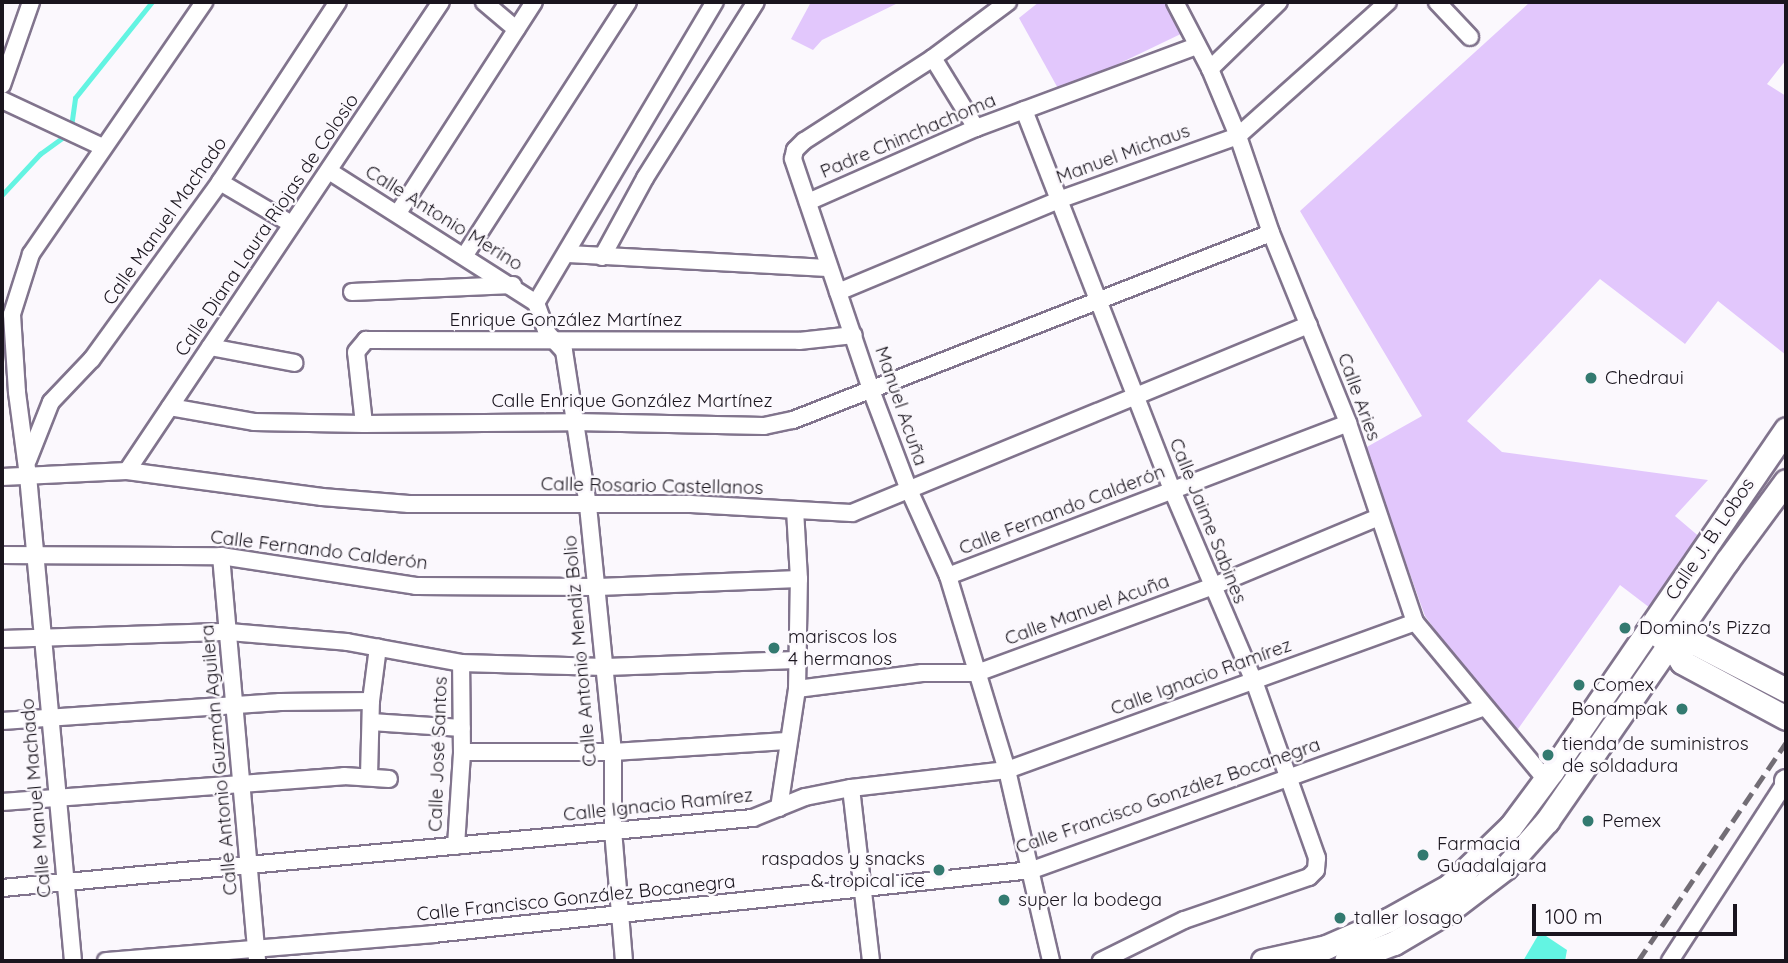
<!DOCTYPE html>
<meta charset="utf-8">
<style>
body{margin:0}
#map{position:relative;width:1788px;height:963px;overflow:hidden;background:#fbf8fd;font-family:Quicksand,sans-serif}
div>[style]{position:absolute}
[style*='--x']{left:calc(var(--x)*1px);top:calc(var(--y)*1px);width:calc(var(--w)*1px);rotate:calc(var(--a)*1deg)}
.green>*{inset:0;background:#e2c7fc}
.water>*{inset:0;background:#63f4e2}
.stream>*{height:4.5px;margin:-2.25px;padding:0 2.25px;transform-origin:2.25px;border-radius:2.25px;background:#63f4e2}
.roads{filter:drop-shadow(2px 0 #81748d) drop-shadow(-2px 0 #81748d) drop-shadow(0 2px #81748d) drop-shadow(0 -2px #81748d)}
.street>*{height:16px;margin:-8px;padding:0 8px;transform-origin:8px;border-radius:8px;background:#fff}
.secondary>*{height:23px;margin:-11.5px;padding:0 11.5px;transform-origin:11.5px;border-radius:11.5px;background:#fff}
.rail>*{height:4.5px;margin-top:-2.25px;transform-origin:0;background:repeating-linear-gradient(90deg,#726d75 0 14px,transparent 0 21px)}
.dots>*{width:19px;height:19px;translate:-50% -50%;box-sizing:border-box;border:4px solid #fbf8fd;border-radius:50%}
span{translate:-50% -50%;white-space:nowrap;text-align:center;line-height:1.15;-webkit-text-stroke:5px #fbf8fd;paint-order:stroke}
.street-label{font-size:19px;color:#1a151e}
.poi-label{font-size:19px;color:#1a151e}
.left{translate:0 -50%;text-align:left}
.right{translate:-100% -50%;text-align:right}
.frame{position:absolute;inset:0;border:4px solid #1a151e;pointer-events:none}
.scale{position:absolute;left:1532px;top:904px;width:205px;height:32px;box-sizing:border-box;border:4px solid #1a151e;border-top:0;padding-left:9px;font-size:21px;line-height:24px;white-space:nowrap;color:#1a151e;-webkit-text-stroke:5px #fbf8fd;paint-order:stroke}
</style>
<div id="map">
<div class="green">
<div style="clip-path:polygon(811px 2px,900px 2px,822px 40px,813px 50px,791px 39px)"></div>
<div style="clip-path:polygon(1039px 2px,1173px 2px,1187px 31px,1060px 92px,1019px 18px)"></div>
<div style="clip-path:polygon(1530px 2px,1786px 2px,1786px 60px,1767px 84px,1786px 96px,1786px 355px,1718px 301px,1685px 344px,1600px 279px,1467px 421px,1502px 452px,1708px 480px,1675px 516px,1702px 539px,1654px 611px,1620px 585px,1513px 736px,1425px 616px,1365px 448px,1422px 416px,1300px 211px)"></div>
</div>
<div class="water">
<div style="clip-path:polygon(1540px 932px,1567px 950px,1565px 961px,1523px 961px)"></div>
</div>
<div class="stream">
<div style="--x:71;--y:127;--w:29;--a:-82"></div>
<div style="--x:75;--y:98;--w:123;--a:-51.3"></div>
<div style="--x:2;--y:195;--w:56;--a:-47.2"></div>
<div style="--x:40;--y:154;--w:34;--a:-36"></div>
</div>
<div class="roads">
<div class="street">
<div style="--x:484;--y:2;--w:42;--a:40.2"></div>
<div style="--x:1008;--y:2;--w:94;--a:143.3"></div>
<div style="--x:933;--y:58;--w:153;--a:147.2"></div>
<div style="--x:804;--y:141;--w:13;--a:135"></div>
<div style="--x:795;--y:150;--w:9;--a:103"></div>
<div style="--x:793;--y:159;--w:244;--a:71.3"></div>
<div style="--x:871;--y:390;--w:107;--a:69.2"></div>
<div style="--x:909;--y:490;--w:94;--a:65.6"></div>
<div style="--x:948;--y:576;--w:203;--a:73.1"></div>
<div style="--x:1007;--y:770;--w:196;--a:77"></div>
<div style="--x:1175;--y:2;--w:76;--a:62.4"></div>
<div style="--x:1210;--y:69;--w:73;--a:67.3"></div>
<div style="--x:1238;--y:136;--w:102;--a:71.2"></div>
<div style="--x:1271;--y:233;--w:205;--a:67.9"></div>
<div style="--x:1348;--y:423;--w:210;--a:71.4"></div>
<div style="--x:1415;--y:622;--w:205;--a:50.3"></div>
<div style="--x:1437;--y:2;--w:48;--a:46.7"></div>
<div style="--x:933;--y:58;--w:82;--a:58.4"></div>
<div style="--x:1210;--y:69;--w:96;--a:-44.2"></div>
<div style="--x:2;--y:85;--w:88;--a:-70.7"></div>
<div style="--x:2;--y:100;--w:111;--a:25"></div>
<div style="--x:1024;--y:110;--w:408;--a:68.7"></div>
<div style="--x:1172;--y:490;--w:208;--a:66.8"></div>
<div style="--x:1254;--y:681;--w:188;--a:70.4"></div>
<div style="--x:1317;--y:858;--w:12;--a:95"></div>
<div style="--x:1316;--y:870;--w:10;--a:135"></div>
<div style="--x:1309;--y:877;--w:132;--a:161"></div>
<div style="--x:1184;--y:920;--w:93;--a:153.7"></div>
<div style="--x:329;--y:171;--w:246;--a:32.5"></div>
<div style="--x:220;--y:182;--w:81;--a:30.4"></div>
<div style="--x:808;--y:202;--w:184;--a:-23.8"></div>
<div style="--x:976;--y:128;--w:236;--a:-20.4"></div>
<div style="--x:398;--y:213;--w:251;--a:-57.2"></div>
<div style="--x:567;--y:254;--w:262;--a:3.1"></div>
<div style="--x:465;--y:255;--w:301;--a:-57.2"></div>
<div style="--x:602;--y:257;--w:90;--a:-61.4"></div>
<div style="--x:645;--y:178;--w:208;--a:-57.8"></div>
<div style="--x:352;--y:292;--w:161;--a:-2.5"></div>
<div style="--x:838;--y:292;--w:242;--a:-22.6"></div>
<div style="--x:1061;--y:199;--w:188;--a:-19.6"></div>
<div style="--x:1238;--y:136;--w:201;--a:-41.8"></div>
<div style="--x:210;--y:347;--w:86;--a:10.7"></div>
<div style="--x:170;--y:407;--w:85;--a:10.1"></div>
<div style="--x:254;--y:422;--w:110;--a:1"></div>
<div style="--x:364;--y:424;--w:210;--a:-0.5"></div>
<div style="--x:574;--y:422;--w:190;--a:1.2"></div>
<div style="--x:764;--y:426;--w:30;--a:-12"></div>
<div style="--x:793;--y:420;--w:513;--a:-21.37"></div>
<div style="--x:364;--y:424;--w:72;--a:-96.3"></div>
<div style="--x:356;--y:352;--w:16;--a:-50"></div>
<div style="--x:366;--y:340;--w:433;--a:0.1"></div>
<div style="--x:799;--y:341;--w:55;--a:-6.2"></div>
<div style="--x:28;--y:460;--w:62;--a:-68.4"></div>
<div style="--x:51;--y:402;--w:59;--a:-46.4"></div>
<div style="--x:92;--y:359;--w:218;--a:-54.1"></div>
<div style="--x:220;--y:182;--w:215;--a:-56.8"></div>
<div style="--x:127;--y:471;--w:564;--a:-56.2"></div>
<div style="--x:2;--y:477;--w:125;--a:-2.7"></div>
<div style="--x:127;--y:471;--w:197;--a:7.6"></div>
<div style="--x:322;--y:497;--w:87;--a:4.6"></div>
<div style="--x:409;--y:504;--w:281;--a:0"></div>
<div style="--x:690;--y:504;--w:162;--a:3.2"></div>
<div style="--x:852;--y:513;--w:494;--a:-22.4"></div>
<div style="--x:2;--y:555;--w:219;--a:0.3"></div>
<div style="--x:221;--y:556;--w:197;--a:8.7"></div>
<div style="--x:416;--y:586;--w:182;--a:0.3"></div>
<div style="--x:598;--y:587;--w:201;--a:-2.3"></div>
<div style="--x:221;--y:556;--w:407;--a:84.9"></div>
<div style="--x:948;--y:576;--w:428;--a:-20.9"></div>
<div style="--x:2;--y:639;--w:227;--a:-1.8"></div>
<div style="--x:229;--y:632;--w:118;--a:4.8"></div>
<div style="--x:347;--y:642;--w:116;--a:10.4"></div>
<div style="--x:461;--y:663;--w:145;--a:1.6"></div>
<div style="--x:606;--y:667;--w:190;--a:-2.1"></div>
<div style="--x:797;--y:689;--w:126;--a:-7.3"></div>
<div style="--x:922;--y:673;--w:55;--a:0"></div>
<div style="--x:977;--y:673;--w:249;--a:-20.2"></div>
<div style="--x:1211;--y:587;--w:182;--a:-22.6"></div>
<div style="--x:2;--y:721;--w:279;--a:-3.9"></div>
<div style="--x:280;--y:702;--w:91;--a:-0.6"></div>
<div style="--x:371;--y:722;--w:91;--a:3.8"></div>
<div style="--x:462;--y:752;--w:151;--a:0"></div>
<div style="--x:613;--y:752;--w:174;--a:-3.6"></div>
<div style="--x:369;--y:776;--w:75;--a:-88.5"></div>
<div style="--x:371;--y:701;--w:54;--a:-82.6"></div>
<div style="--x:851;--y:788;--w:174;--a:83.4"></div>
<div style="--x:2;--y:802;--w:343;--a:-4.3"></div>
<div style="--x:344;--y:776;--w:45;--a:3.8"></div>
<div style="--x:779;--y:808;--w:120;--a:-81.4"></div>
<div style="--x:797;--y:689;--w:110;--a:-89"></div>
<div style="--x:799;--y:579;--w:69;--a:-93.3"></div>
<div style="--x:456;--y:846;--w:94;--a:-86.3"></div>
<div style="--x:462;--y:752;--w:89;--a:-90.6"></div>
<div style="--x:2;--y:888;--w:754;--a:-5.33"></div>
<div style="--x:753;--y:818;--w:56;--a:-22"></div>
<div style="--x:805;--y:797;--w:47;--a:-11.1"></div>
<div style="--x:851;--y:788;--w:157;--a:-6.6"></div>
<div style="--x:1007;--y:770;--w:434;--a:-19.9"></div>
<div style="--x:73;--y:961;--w:487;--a:-95.3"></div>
<div style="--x:28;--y:476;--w:85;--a:-97.5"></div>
<div style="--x:17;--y:392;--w:78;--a:-93.7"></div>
<div style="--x:12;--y:314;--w:63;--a:-72.4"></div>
<div style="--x:31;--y:254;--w:306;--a:-55.5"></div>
<div style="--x:106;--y:961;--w:328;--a:-4.7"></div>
<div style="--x:433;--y:934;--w:602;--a:-6.1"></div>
<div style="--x:1032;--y:870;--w:480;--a:-19.8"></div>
<div style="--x:624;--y:961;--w:130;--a:-94.8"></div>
<div style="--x:613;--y:831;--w:79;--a:-90"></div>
<div style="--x:613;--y:752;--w:247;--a:-95.8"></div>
<div style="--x:588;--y:506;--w:157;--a:-98.8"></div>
<div style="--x:564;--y:351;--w:25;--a:-133"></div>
<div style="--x:547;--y:333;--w:32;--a:-110"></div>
<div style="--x:536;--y:303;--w:350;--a:-59.3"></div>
<div style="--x:1670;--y:961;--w:212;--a:-57.1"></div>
</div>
<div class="secondary">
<div style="--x:1661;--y:637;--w:11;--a:34"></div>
<div style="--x:1670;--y:643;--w:22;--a:58"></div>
<div style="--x:1682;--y:662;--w:118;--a:28.3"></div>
<div style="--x:1670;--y:643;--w:25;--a:0"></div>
<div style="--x:1695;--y:643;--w:102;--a:27.3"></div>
<div style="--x:1786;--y:781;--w:3;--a:90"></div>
<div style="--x:1263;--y:961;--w:65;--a:-12.5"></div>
<div style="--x:1326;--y:947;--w:68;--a:-23.5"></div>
<div style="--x:1388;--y:920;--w:70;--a:-29.1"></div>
<div style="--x:1449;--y:886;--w:86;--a:-44.1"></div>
<div style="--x:1511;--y:826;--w:69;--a:-53.3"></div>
<div style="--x:1552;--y:771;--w:414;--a:-55.6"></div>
<div style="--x:1346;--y:961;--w:51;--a:-20.6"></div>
<div style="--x:1394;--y:943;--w:65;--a:-30.5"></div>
<div style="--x:1450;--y:910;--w:71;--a:-37.5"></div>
<div style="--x:1506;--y:867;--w:62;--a:-48.3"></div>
<div style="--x:1547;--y:821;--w:316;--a:-55.3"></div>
<div style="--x:1727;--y:561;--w:99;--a:-53.6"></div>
</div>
</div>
<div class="rail">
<div style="--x:1638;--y:961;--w:264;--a:-55.9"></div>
</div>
<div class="dots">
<div style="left:1591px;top:378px;background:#337a70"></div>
<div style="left:1625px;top:628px;background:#337a70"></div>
<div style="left:774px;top:648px;background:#337a70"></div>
<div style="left:1579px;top:685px;background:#337a70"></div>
<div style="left:1682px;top:709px;background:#337a70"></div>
<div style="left:1548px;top:755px;background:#337a70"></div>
<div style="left:1588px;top:821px;background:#337a70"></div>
<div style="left:1423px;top:855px;background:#337a70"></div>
<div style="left:939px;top:870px;background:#337a70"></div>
<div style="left:1004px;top:900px;background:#337a70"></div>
<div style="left:1340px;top:918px;background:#337a70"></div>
</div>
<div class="street-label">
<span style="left:908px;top:136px;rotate:-23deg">Padre Chinchachoma</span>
<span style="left:1123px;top:154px;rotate:-20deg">Manuel Michaus</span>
<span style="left:444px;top:218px;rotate:32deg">Calle Antonio Merino</span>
<span style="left:165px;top:221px;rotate:-55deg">Calle Manuel Machado</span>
<span style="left:267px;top:225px;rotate:-56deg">Calle Diana Laura Riojas de Colosio</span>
<span style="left:566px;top:320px">Enrique González Martínez</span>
<span style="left:1359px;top:397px;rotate:70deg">Calle Aries</span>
<span style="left:632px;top:401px">Calle Enrique González Martínez</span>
<span style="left:901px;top:406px;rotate:71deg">Manuel Acuña</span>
<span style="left:652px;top:486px;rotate:1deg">Calle Rosario Castellanos</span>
<span style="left:1062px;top:510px;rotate:-21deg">Calle Fernando Calderón</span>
<span style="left:1208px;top:521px;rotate:68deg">Calle Jaime Sabines</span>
<span style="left:1710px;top:539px;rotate:-56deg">Calle J. B. Lobos</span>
<span style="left:319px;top:550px;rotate:7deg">Calle Fernando Calderón</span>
<span style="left:1087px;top:610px;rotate:-20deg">Calle Manuel Acuña</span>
<span style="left:580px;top:651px;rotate:-95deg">Calle Antonio Mendiz Bolio</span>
<span style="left:1201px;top:677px;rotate:-20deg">Calle Ignacio Ramírez</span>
<span style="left:438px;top:754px;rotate:-88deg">Calle José Santos</span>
<span style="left:219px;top:760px;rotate:-95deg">Calle Antonio Guzmán Aguilera</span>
<span style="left:1168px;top:796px;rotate:-19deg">Calle Francisco González Bocanegra</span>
<span style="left:36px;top:798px;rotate:-95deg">Calle Manuel Machado</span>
<span style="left:658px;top:805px;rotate:-6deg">Calle Ignacio Ramírez</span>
<span style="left:576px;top:898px;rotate:-6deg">Calle Francisco González Bocanegra</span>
</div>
<div class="poi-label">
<span class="left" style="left:1605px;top:378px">Chedraui</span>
<span class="left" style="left:1639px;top:628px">Domino's Pizza</span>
<span class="left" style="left:788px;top:648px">mariscos los<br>4 hermanos</span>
<span class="left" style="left:1593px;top:685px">Comex</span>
<span class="right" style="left:1668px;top:709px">Bonampak</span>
<span class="left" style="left:1562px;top:755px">tienda de suministros<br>de soldadura</span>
<span class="left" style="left:1602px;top:821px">Pemex</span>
<span class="left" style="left:1437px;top:855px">Farmacia<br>Guadalajara</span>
<span class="right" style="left:925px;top:870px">raspados y snacks<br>&amp; tropical ice</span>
<span class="left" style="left:1018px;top:900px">super la bodega</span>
<span class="left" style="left:1354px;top:918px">taller losago</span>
</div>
<div class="frame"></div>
<div class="scale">100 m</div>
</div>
